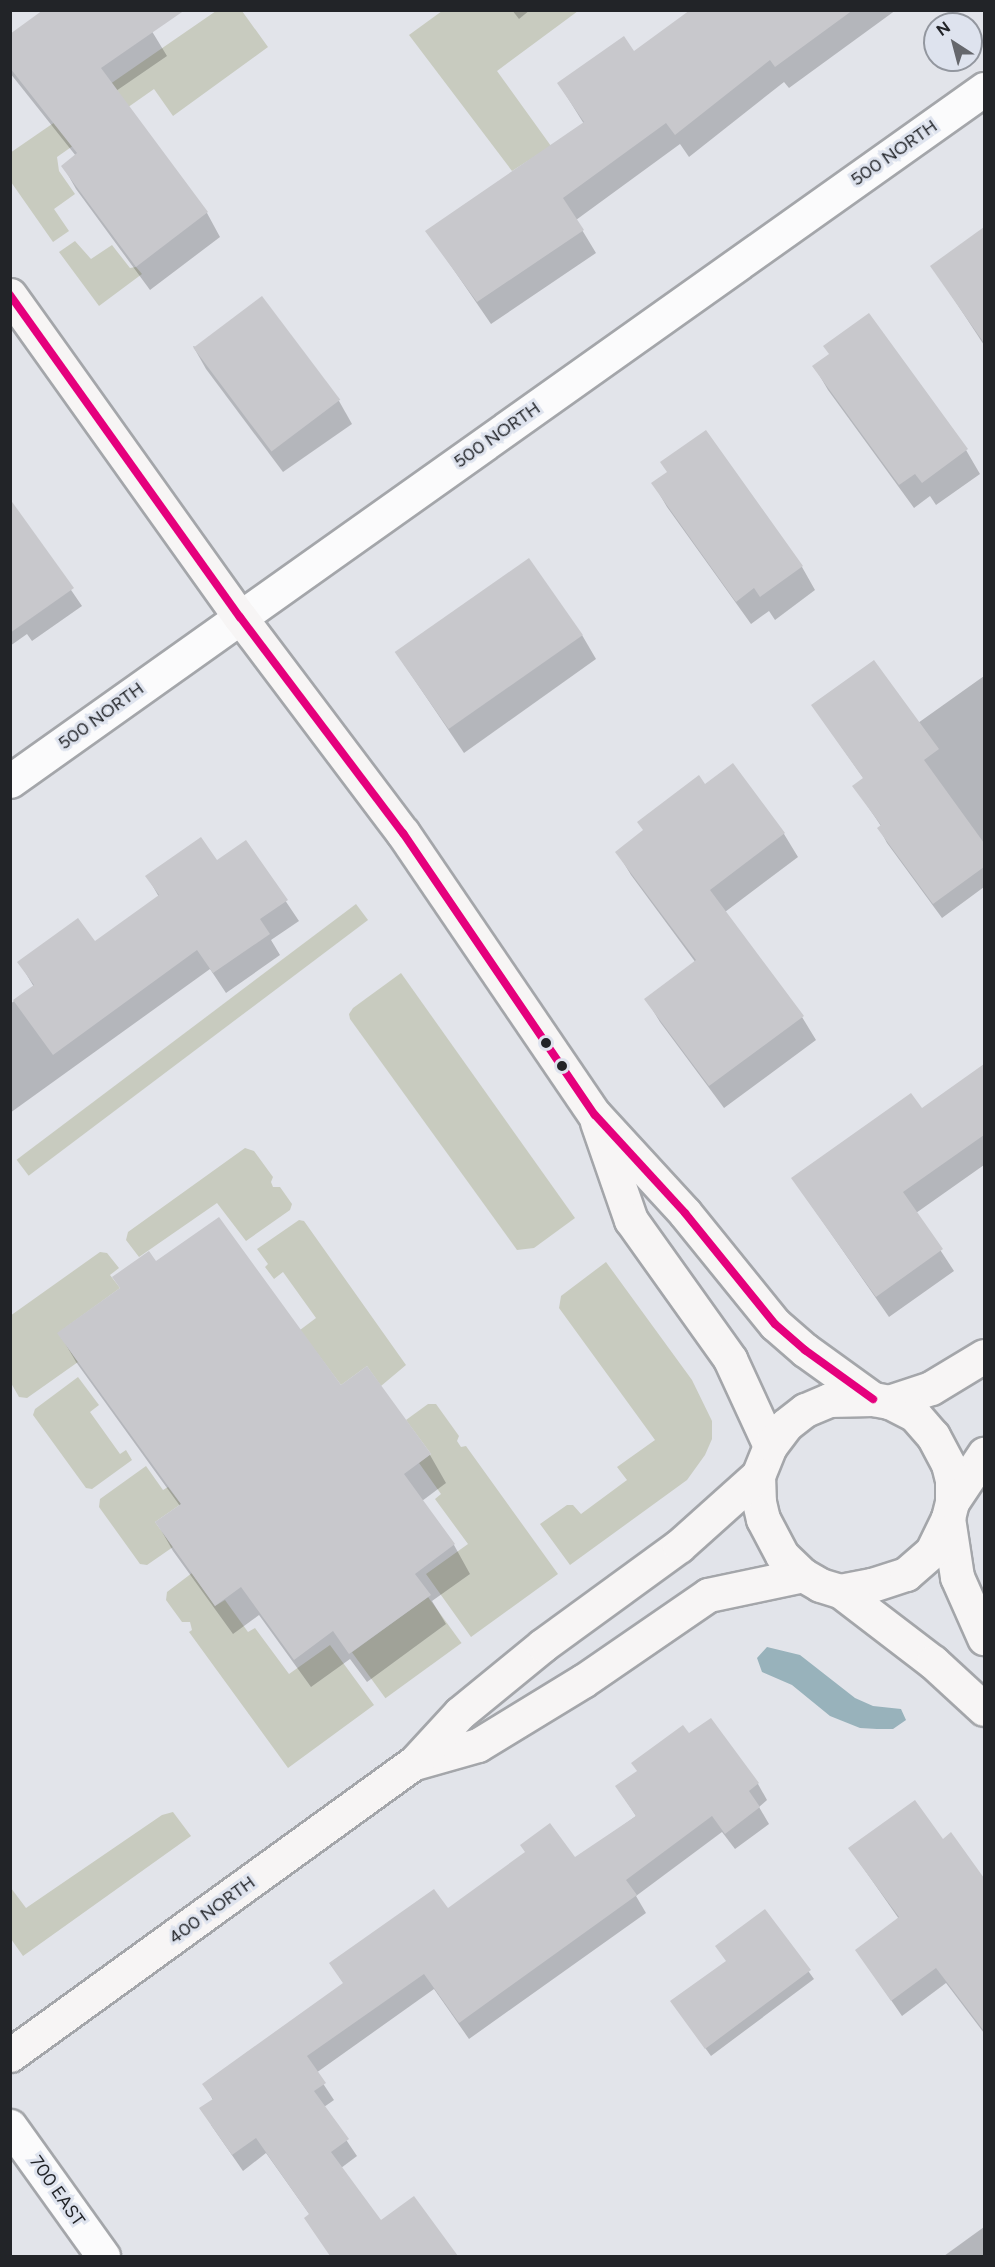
<!DOCTYPE html>
<style>
body{margin:0}
#map{position:relative;width:995px;height:2267px;overflow:hidden;background:#e2e4ea;font-family:Figtree,sans-serif}
div>[style]{position:absolute}
[style*='--x']{left:calc(var(--x)*1px);top:calc(var(--y)*1px);width:calc(var(--w)*1px);rotate:calc(var(--a)*1deg)}
.green>*{inset:0;background:#c8cbbf;transform-origin:0 0}
.water>*{inset:0;background:#98b2bb}
.shadow>*{inset:0;background:#0003}
.building>*{inset:0;background:#c8c8cc;transform-origin:0 0}
.roads{filter:drop-shadow(2px 0 #a4a6aa) drop-shadow(-2px 0 #a4a6aa) drop-shadow(0 2px #a4a6aa) drop-shadow(0 -2px #a4a6aa)}
.street>*{height:33px;margin:-16.5px;padding:0 16.5px;transform-origin:16.5px;border-radius:16.5px;background:#fbfbfc}
.secondary>*{height:33px;margin:-16.5px;padding:0 16.5px;transform-origin:16.5px;border-radius:16.5px;background:#f7f5f5}
.bus-1>*{height:8px;margin:-4px;padding:0 4px;transform-origin:4px;border-radius:4px;background:#e5007d}
.dots>*{width:16px;height:16px;translate:-50% -50%;box-sizing:border-box;border:3px solid #dee3ee;border-radius:50%}
span{translate:-50% -50%;white-space:nowrap;text-align:center;line-height:1.15;-webkit-text-stroke:6px #dee3ee;paint-order:stroke}
.street-label{font-size:18px;color:#222428}
.frame{position:absolute;inset:0;border:12px solid #222428;pointer-events:none}
.north{position:absolute;left:923px;top:12px;width:60px;height:60px;box-sizing:border-box;background:#dee3ee;border:2px solid #93979f;border-radius:50%;rotate:324deg;font-size:16px;font-weight:700;line-height:24px;text-align:center;color:#222428}
.north::after{content:'';display:block;margin:auto;width:21px;height:27px;background:#65676c;clip-path:polygon(50% 0,100% 100%,50% 72%,0 100%)}
</style>
<div id="map">
<div class="green">
<div style="clip-path:polygon(216px 11px,242px 11px,268px 47px,173px 116px,154px 89px,57px 157px,59px 171px,75px 194px,54px 209px,69px 231px,53px 242px,11px 182px,10px 153px)"></div>
<div style="clip-path:polygon(442px 11px,578px 11px,497px 71px,551px 146px,512px 171px,409px 35px)"></div>
<div style="clip-path:polygon(75px 241px,91px 259px,112px 245px,130px 268px,136px 267px,142px 274px,99px 306px,59px 252px)"></div>
<div style="left:356px;top:904px;width:20px;height:425px;rotate:53deg"></div>
<div style="clip-path:polygon(401px 973px,575px 1218px,534px 1248px,517px 1250px,350px 1019px,349px 1014px,353px 1008px)"></div>
<div style="clip-path:polygon(245px 1148px,254px 1151px,273px 1177px,271px 1182px,273px 1187px,280px 1187px,292px 1204px,290px 1210px,246px 1241px,217px 1203px,139px 1257px,126px 1240px,128px 1232px)"></div>
<div style="clip-path:polygon(299px 1220px,304px 1221px,406px 1365px,381px 1386px,367px 1366px,341px 1385px,300px 1330px,316px 1318px,283px 1272px,274px 1279px,265px 1267px,268px 1264px,257px 1249px)"></div>
<div style="clip-path:polygon(100px 1252px,107px 1253px,119px 1268px,110px 1275px,120px 1288px,58px 1333px,78px 1362px,27px 1398px,19px 1397px,11px 1383px,10px 1316px)"></div>
<div style="clip-path:polygon(606px 1262px,692px 1380px,712px 1421px,712px 1439px,705px 1455px,687px 1480px,570px 1565px,540px 1524px,567px 1505px,573px 1505px,581px 1514px,627px 1480px,617px 1467px,655px 1440px,559px 1308px,561px 1296px)"></div>
<div style="clip-path:polygon(78px 1377px,99px 1405px,90px 1412px,120px 1454px,126px 1450px,132px 1460px,92px 1489px,86px 1488px,33px 1415px,35px 1409px)"></div>
<div style="clip-path:polygon(428px 1404px,436px 1404px,459px 1436px,457px 1441px,461px 1447px,466px 1446px,558px 1574px,471px 1637px,426px 1574px,468px 1544px,435px 1499px,441px 1494px,419px 1463px,431px 1454px,406px 1420px)"></div>
<div style="clip-path:polygon(146px 1466px,163px 1490px,168px 1487px,181px 1504px,155px 1522px,173px 1547px,147px 1565px,140px 1564px,99px 1507px,100px 1499px)"></div>
<div style="clip-path:polygon(192px 1573px,215px 1606px,225px 1600px,248px 1632px,255px 1628px,289px 1674px,330px 1645px,374px 1705px,288px 1768px,189px 1632px,192px 1630px,190px 1622px,182px 1622px,166px 1600px,167px 1592px)"></div>
<div style="left:428px;top:1597px;width:57px;height:94px;rotate:54deg"></div>
<div style="clip-path:polygon(173px 1812px,191px 1836px,23px 1956px,11px 1939px,11px 1888px,26px 1908px,162px 1815px)"></div>
</div>
<div class="water">
<div style="clip-path:polygon(767px 1647px,800px 1655px,855px 1698px,873px 1706px,901px 1709px,906px 1720px,893px 1729px,877px 1729px,860px 1728px,830px 1716px,792px 1685px,762px 1672px,757px 1658px)"></div>
</div>
<div class="shadow">
<div style="clip-path:polygon(139px 10px,167px 56px,116px 91px,207px 213px,220px 237px,150px 290px,76px 189px,63px 166px,76px 156px,10px 73px,10px 36px)"></div>
<div style="clip-path:polygon(512px 10px,530px 10px,519px 19px)"></div>
<div style="clip-path:polygon(721px 10px,896px 10px,789px 88px,784px 82px,689px 157px,680px 144px,576px 220px,596px 253px,491px 324px,427px 231px,584px 124px,559px 84px,633px 54px)"></div>
<div style="clip-path:polygon(984px 229px,984px 345px,932px 266px)"></div>
<div style="clip-path:polygon(868px 315px,966px 450px,980px 474px,936px 505px,930px 496px,914px 508px,828px 390px,814px 366px,830px 355px)"></div>
<div style="clip-path:polygon(193px 346px,339px 401px,352px 424px,283px 472px,206px 369px)"></div>
<div style="clip-path:polygon(653px 483px,802px 567px,815px 590px,775px 620px,769px 611px,751px 624px,667px 507px)"></div>
<div style="clip-path:polygon(19px 514px,82px 606px,32px 641px,27px 634px,10px 646px,10px 520px)"></div>
<div style="clip-path:polygon(582px 635px,596px 659px,464px 753px,397px 654px)"></div>
<div style="clip-path:polygon(984px 676px,984px 887px,942px 918px,887px 843px,879px 828px,881px 826px,854px 786px,864px 779px,813px 706px,918px 723px)"></div>
<div style="clip-path:polygon(733px 765px,784px 834px,798px 857px,725px 912px,802px 1017px,816px 1040px,724px 1108px,660px 1022px,646px 999px,696px 963px,631px 875px,617px 852px)"></div>
<div style="clip-path:polygon(246px 842px,299px 921px,271px 940px,280px 955px,226px 993px,210px 969px,10px 1113px,10px 1004px,34px 987px,19px 962px,95px 943px,159px 897px,147px 876px,216px 862px)"></div>
<div style="clip-path:polygon(974px 1073px,984px 1089px,984px 1165px,916px 1213px,954px 1271px,889px 1317px,793px 1179px,922px 1110px)"></div>
<div style="clip-path:polygon(156px 1263px,340px 1388px,430px 1455px,446px 1483px,422px 1501px,454px 1545px,470px 1574px,432px 1601px,446px 1624px,367px 1682px,350px 1659px,311px 1687px,259px 1615px,233px 1634px,173px 1551px,157px 1523px,180px 1506px,76px 1362px,59px 1333px)"></div>
<div style="clip-path:polygon(689px 1735px,758px 1784px,767px 1800px,759px 1807px,769px 1824px,735px 1849px,722px 1832px,636px 1896px,646px 1913px,469px 2039px,434px 1989px,316px 2073px,334px 2100px,324px 2107px,357px 2156px,341px 2168px,380px 2222px,448px 2245px,454px 2256px,331px 2256px,306px 2218px,310px 2215px,266px 2153px,243px 2171px,211px 2125px,213px 2100px,204px 2084px,344px 1984px,331px 1964px,448px 1910px,575px 1860px,636px 1816px,617px 1787px)"></div>
<div style="clip-path:polygon(951px 1835px,984px 1880px,984px 2033px,946px 1983px,902px 2016px,857px 1951px,899px 1919px,850px 1849px,942px 1841px)"></div>
<div style="clip-path:polygon(765px 1911px,814px 1979px,711px 2056px,677px 2009px,727px 1962px)"></div>
<div style="clip-path:polygon(984px 2227px,984px 2256px,944px 2256px)"></div>
</div>
<div class="building">
<div style="clip-path:polygon(43px 10px,185px 10px,101px 68px,208px 212px,136px 267px,61px 166px,77px 153px,10px 68px,10px 34px)"></div>
<div style="clip-path:polygon(690px 10px,853px 10px,775px 67px,770px 60px,675px 135px,666px 123px,563px 198px,584px 230px,477px 302px,425px 231px,584px 122px,557px 83px,624px 36px,634px 51px)"></div>
<div style="clip-path:polygon(984px 227px,984px 343px,930px 266px)"></div>
<div style="left:262px;top:296px;width:130px;height:86px;rotate:53deg"></div>
<div style="clip-path:polygon(869px 313px,968px 449px,922px 483px,915px 474px,899px 485px,812px 366px,829px 354px,823px 346px)"></div>
<div style="clip-path:polygon(706px 430px,803px 566px,760px 597px,754px 588px,736px 602px,651px 483px,667px 472px,660px 462px)"></div>
<div style="clip-path:polygon(10px 499px,74px 588px,10px 633px)"></div>
<div style="left:529px;top:558px;width:94px;height:164px;rotate:55deg"></div>
<div style="clip-path:polygon(874px 660px,939px 749px,924px 760px,984px 843px,984px 867px,933px 904px,877px 828px,881px 825px,852px 786px,863px 778px,811px 705px)"></div>
<div style="clip-path:polygon(733px 763px,785px 833px,710px 890px,804px 1016px,709px 1086px,644px 999px,696px 960px,615px 852px,643px 830px,637px 822px,699px 775px,705px 784px)"></div>
<div style="clip-path:polygon(201px 837px,217px 860px,246px 840px,288px 900px,260px 919px,270px 934px,213px 973px,197px 950px,53px 1055px,13px 1000px,34px 985px,17px 962px,78px 918px,95px 941px,159px 895px,145px 876px)"></div>
<div style="clip-path:polygon(984px 1064px,984px 1135px,903px 1192px,943px 1249px,876px 1297px,791px 1178px,911px 1093px,922px 1108px)"></div>
<div style="clip-path:polygon(219px 1217px,341px 1385px,367px 1366px,431px 1454px,404px 1474px,455px 1544px,415px 1574px,431px 1595px,349px 1654px,333px 1631px,294px 1660px,241px 1587px,215px 1606px,155px 1522px,181px 1504px,57px 1333px,120px 1288px,112px 1277px,149px 1251px,156px 1261px)"></div>
<div style="clip-path:polygon(711px 1718px,759px 1783px,749px 1791px,760px 1807px,725px 1834px,712px 1816px,626px 1880px,637px 1895px,459px 2023px,424px 1974px,307px 2056px,326px 2083px,314px 2091px,349px 2139px,331px 2152px,381px 2220px,414px 2196px,458px 2256px,330px 2256px,304px 2218px,309px 2214px,256px 2138px,232px 2155px,199px 2108px,213px 2099px,202px 2084px,343px 1983px,329px 1963px,434px 1889px,448px 1908px,525px 1852px,520px 1845px,550px 1823px,575px 1857px,636px 1816px,615px 1786px,637px 1771px,631px 1763px,683px 1725px,689px 1733px)"></div>
<div style="clip-path:polygon(915px 1800px,943px 1839px,951px 1832px,984px 1878px,984px 2031px,936px 1968px,891px 2001px,855px 1950px,899px 1917px,848px 1848px)"></div>
<div style="clip-path:polygon(765px 1909px,811px 1970px,705px 2049px,670px 2001px,726px 1961px,715px 1946px)"></div>
</div>
<div class="roads">
<div class="street">
<div style="--x:10;--y:781;--w:1195;--a:-35.39"></div>
<div style="--x:10;--y:2126;--w:160;--a:54.4"></div>
</div>
<div class="secondary">
<div style="--x:10;--y:295;--w:396;--a:54.5"></div>
<div style="--x:240;--y:617;--w:271;--a:53"></div>
<div style="--x:403;--y:833;--w:341;--a:55.8"></div>
<div style="--x:595;--y:1115;--w:133;--a:47.4"></div>
<div style="--x:685;--y:1213;--w:143;--a:51"></div>
<div style="--x:775;--y:1324;--w:40;--a:41"></div>
<div style="--x:805;--y:1350;--w:84;--a:35.8"></div>
<div style="--x:597;--y:1122;--w:104;--a:70.9"></div>
<div style="--x:631;--y:1220;--w:171;--a:54.5"></div>
<div style="--x:730;--y:1359;--w:96;--a:65.3"></div>
<div style="--x:889;--y:1402;--w:44;--a:-18.4"></div>
<div style="--x:931;--y:1388;--w:62;--a:-31.1"></div>
<div style="--x:952;--y:1502;--w:58;--a:-56.3"></div>
<div style="--x:948;--y:1518;--w:60;--a:81.3"></div>
<div style="--x:957;--y:1577;--w:67;--a:66.1"></div>
<div style="--x:840;--y:1591;--w:33;--a:-11"></div>
<div style="--x:872;--y:1585;--w:36;--a:-18"></div>
<div style="--x:906;--y:1574;--w:35;--a:-41"></div>
<div style="--x:932;--y:1551;--w:37;--a:-64"></div>
<div style="--x:948;--y:1518;--w:16;--a:-76"></div>
<div style="--x:952;--y:1502;--w:22;--a:-90"></div>
<div style="--x:952;--y:1480;--w:16;--a:-104"></div>
<div style="--x:948;--y:1464;--w:32;--a:-118"></div>
<div style="--x:933;--y:1436;--w:28;--a:-131"></div>
<div style="--x:915;--y:1415;--w:29;--a:-153"></div>
<div style="--x:889;--y:1402;--w:16;--a:-169"></div>
<div style="--x:873;--y:1399;--w:44;--a:178.7"></div>
<div style="--x:829;--y:1400;--w:26;--a:157"></div>
<div style="--x:805;--y:1410;--w:24;--a:142"></div>
<div style="--x:786;--y:1425;--w:26;--a:127"></div>
<div style="--x:770;--y:1446;--w:31;--a:112"></div>
<div style="--x:758;--y:1475;--w:27;--a:88"></div>
<div style="--x:759;--y:1502;--w:17;--a:77"></div>
<div style="--x:763;--y:1519;--w:41;--a:62.2"></div>
<div style="--x:782;--y:1555;--w:29;--a:44"></div>
<div style="--x:803;--y:1575;--w:20;--a:30"></div>
<div style="--x:820;--y:1585;--w:21;--a:17"></div>
<div style="--x:840;--y:1591;--w:117;--a:37.4"></div>
<div style="--x:933;--y:1662;--w:69;--a:42.7"></div>
<div style="--x:414;--y:1763;--w:66;--a:-15.7"></div>
<div style="--x:478;--y:1745;--w:123;--a:-31.4"></div>
<div style="--x:583;--y:1681;--w:152;--a:-34.5"></div>
<div style="--x:708;--y:1595;--w:97;--a:-11.9"></div>
<div style="--x:10;--y:2055;--w:498;--a:-35.9"></div>
<div style="--x:414;--y:1763;--w:68;--a:-47.4"></div>
<div style="--x:460;--y:1713;--w:107;--a:-39.3"></div>
<div style="--x:543;--y:1645;--w:168;--a:-36.1"></div>
<div style="--x:679;--y:1546;--w:106;--a:-41.9"></div>
</div>
</div>
<div class="bus-1">
<div style="--x:10;--y:295;--w:396;--a:54.5"></div>
<div style="--x:240;--y:617;--w:271;--a:53"></div>
<div style="--x:403;--y:833;--w:341;--a:55.8"></div>
<div style="--x:595;--y:1115;--w:133;--a:47.4"></div>
<div style="--x:685;--y:1213;--w:143;--a:51"></div>
<div style="--x:775;--y:1324;--w:40;--a:41"></div>
<div style="--x:805;--y:1350;--w:84;--a:35.8"></div>
</div>
<div class="dots">
<div style="left:546px;top:1043px;background:#222428"></div>
<div style="left:562px;top:1066px;background:#222428"></div>
</div>
<div class="street-label">
<span style="left:894px;top:153px;rotate:-35deg">500 NORTH</span>
<span style="left:497px;top:435px;rotate:-35deg">500 NORTH</span>
<span style="left:101px;top:716px;rotate:-36deg">500 NORTH</span>
<span style="left:212px;top:1910px;rotate:-36deg">400 NORTH</span>
<span style="left:57px;top:2191px;rotate:55deg">700 EAST</span>
</div>
<div class="frame"></div>
<div class="north">N</div>
</div>
